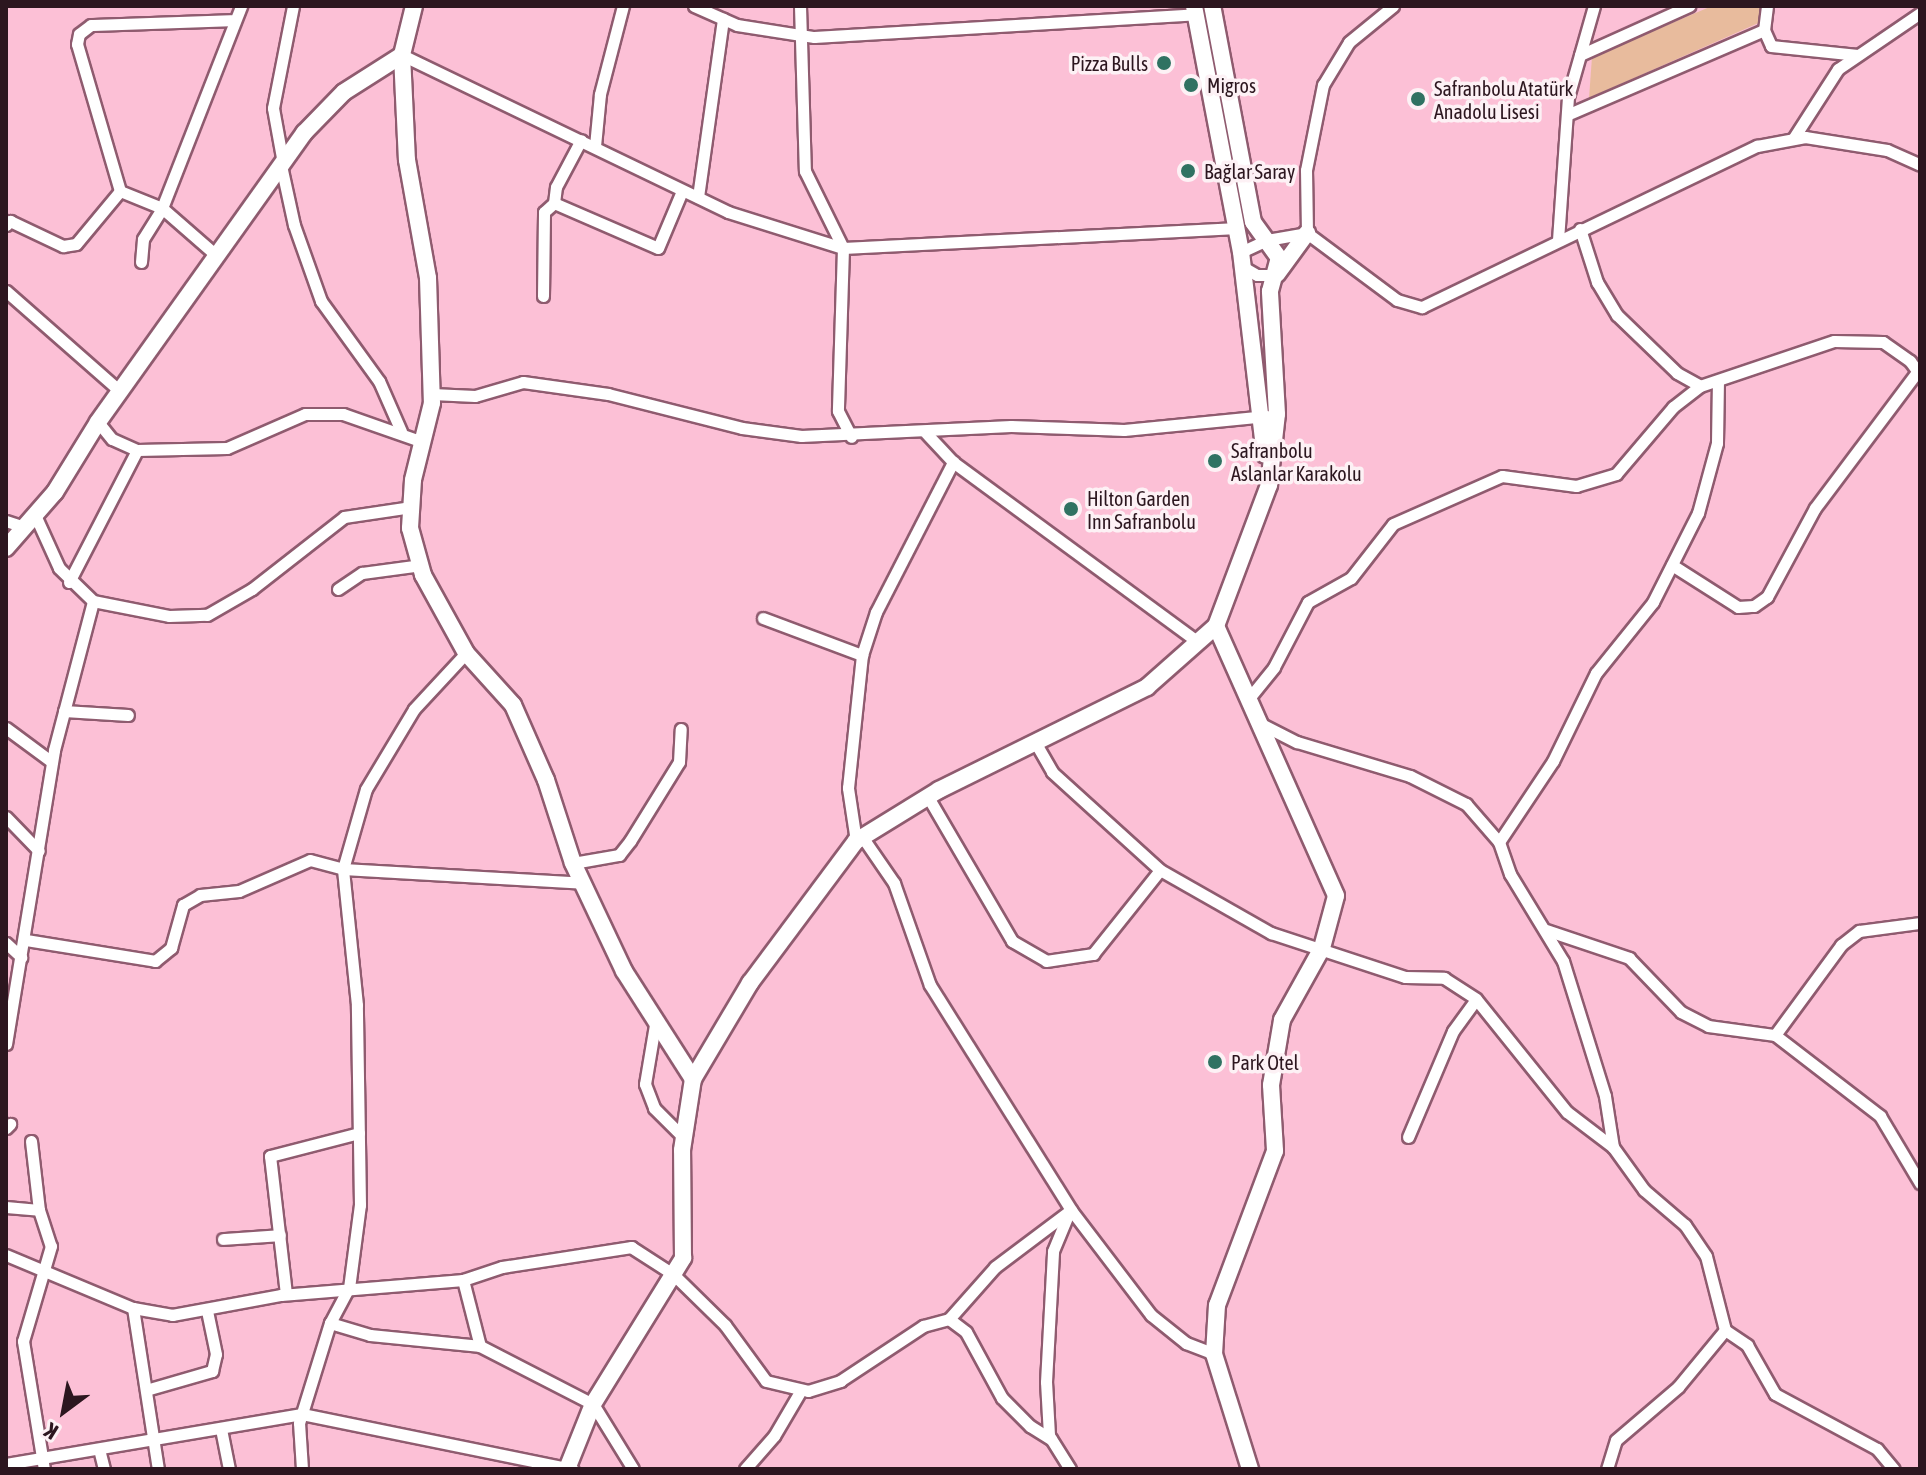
<!DOCTYPE html>
<meta charset="utf-8">
<style>
body{margin:0}
#map{position:relative;width:1926px;height:1475px;overflow:hidden;background:#fcc0d6;font-family:"Asap Condensed",sans-serif}
div>[style]{position:absolute}
[style*='--x']{left:calc(var(--x)*1px);top:calc(var(--y)*1px);width:calc(var(--w)*1px);rotate:calc(var(--a)*1deg)}
.green>*{inset:0;background:#e8bb9d}
.roads{filter:drop-shadow(2px 0 #8f5b6f) drop-shadow(-2px 0 #8f5b6f) drop-shadow(0 2px #8f5b6f) drop-shadow(0 -2px #8f5b6f)}
.street>*{height:11px;margin:-5.5px;padding:0 5.5px;transform-origin:5.5px;border-radius:5.5px;background:#fff}
.secondary>*{height:16px;margin:-8px;padding:0 8px;transform-origin:8px;border-radius:8px;background:#fff}
.dots>*{width:22px;height:22px;translate:-50% -50%;box-sizing:border-box;border:4px solid #fdf1f5;border-radius:50%}
span{translate:-50% -50%;white-space:nowrap;text-align:center;line-height:1.15;-webkit-text-stroke:7px #fdf1f5;paint-order:stroke}
.poi-label{font-size:20px;color:#2c161f}
.right{translate:-100% -50%;text-align:right}
.left{translate:0 -50%;text-align:left}
.frame{position:absolute;inset:0;border:8px solid #2c161f;pointer-events:none}
.north{position:absolute;left:24px;top:1371px;width:80px;height:80px;-webkit-text-stroke:6px #fdf1f5;paint-order:stroke;rotate:212deg;font-size:22px;font-weight:700;line-height:32px;text-align:center;color:#2c161f}
.north::after{content:'';display:block;margin:auto;width:28px;height:36px;background:#2c161f;clip-path:polygon(50% 0,100% 100%,50% 72%,0 100%)}
</style>
<div id="map">
<div class="green">
<div style="clip-path:polygon(1712px 6px,1764px 6px,1763px 21px,1589px 98px,1592px 57px)"></div>
</div>
<div class="roads">
<div class="street">
<div style="--x:694;--y:6;--w:47;--a:23.8"></div>
<div style="--x:737;--y:25;--w:78;--a:8.9"></div>
<div style="--x:814;--y:37;--w:383;--a:-3.4"></div>
<div style="--x:800;--y:6;--w:165;--a:88.3"></div>
<div style="--x:805;--y:171;--w:86;--a:63.7"></div>
<div style="--x:843;--y:248;--w:163;--a:91.8"></div>
<div style="--x:838;--y:411;--w:29;--a:63"></div>
<div style="--x:1767;--y:6;--w:24;--a:97"></div>
<div style="--x:1764;--y:30;--w:17;--a:66"></div>
<div style="--x:1771;--y:46;--w:87;--a:5.9"></div>
<div style="--x:402;--y:55;--w:362;--a:25.7"></div>
<div style="--x:728;--y:212;--w:121;--a:17.4"></div>
<div style="--x:843;--y:248;--w:395;--a:-2.9"></div>
<div style="--x:1580;--y:55;--w:120;--a:-24.2"></div>
<div style="--x:1569;--y:114;--w:212;--a:-23.3"></div>
<div style="--x:1793;--y:139;--w:83;--a:-57.3"></div>
<div style="--x:1838;--y:69;--w:99;--a:-34.3"></div>
<div style="--x:595;--y:146;--w:52;--a:-84.5"></div>
<div style="--x:600;--y:94;--w:91;--a:-75.4"></div>
<div style="--x:283;--y:163;--w:56;--a:-100.3"></div>
<div style="--x:273;--y:108;--w:104;--a:-78.9"></div>
<div style="--x:282;--y:170;--w:56;--a:77.7"></div>
<div style="--x:294;--y:225;--w:81;--a:70.4"></div>
<div style="--x:321;--y:301;--w:99;--a:54.1"></div>
<div style="--x:379;--y:381;--w:55;--a:66.3"></div>
<div style="--x:120;--y:191;--w:153;--a:-106.3"></div>
<div style="--x:77;--y:44;--w:10;--a:-79"></div>
<div style="--x:79;--y:34;--w:15;--a:-37"></div>
<div style="--x:91;--y:25;--w:140;--a:-2"></div>
<div style="--x:120;--y:191;--w:45;--a:22"></div>
<div style="--x:162;--y:208;--w:73;--a:41.1"></div>
<div style="--x:698;--y:197;--w:180;--a:-82"></div>
<div style="--x:554;--y:203;--w:113;--a:23.4"></div>
<div style="--x:658;--y:248;--w:62;--a:-67.2"></div>
<div style="--x:6;--y:225;--w:6;--a:-45"></div>
<div style="--x:10;--y:221;--w:59;--a:25.3"></div>
<div style="--x:63;--y:246;--w:13;--a:-9"></div>
<div style="--x:76;--y:244;--w:69;--a:-50.3"></div>
<div style="--x:1580;--y:229;--w:56;--a:72.2"></div>
<div style="--x:1597;--y:282;--w:39;--a:59"></div>
<div style="--x:1617;--y:315;--w:83;--a:44"></div>
<div style="--x:1677;--y:373;--w:26;--a:29"></div>
<div style="--x:1700;--y:386;--w:141;--a:-18.6"></div>
<div style="--x:1834;--y:341;--w:49;--a:1.2"></div>
<div style="--x:1883;--y:342;--w:33;--a:35"></div>
<div style="--x:1910;--y:361;--w:17;--a:54"></div>
<div style="--x:1307;--y:233;--w:63;--a:-90.9"></div>
<div style="--x:1306;--y:170;--w:87;--a:-78.7"></div>
<div style="--x:1323;--y:85;--w:50;--a:-58.8"></div>
<div style="--x:1349;--y:42;--w:57;--a:-39.3"></div>
<div style="--x:1558;--y:240;--w:143;--a:-86"></div>
<div style="--x:1568;--y:97;--w:95;--a:-74.1"></div>
<div style="--x:1241;--y:252;--w:29;--a:-25"></div>
<div style="--x:1267;--y:240;--w:41;--a:-9.9"></div>
<div style="--x:1307;--y:233;--w:112;--a:36.7"></div>
<div style="--x:1397;--y:300;--w:26;--a:16"></div>
<div style="--x:1422;--y:307;--w:372;--a:-25.7"></div>
<div style="--x:1757;--y:146;--w:49;--a:-10.6"></div>
<div style="--x:1805;--y:137;--w:83;--a:9"></div>
<div style="--x:1887;--y:150;--w:36;--a:24"></div>
<div style="--x:141;--y:262;--w:23;--a:-85"></div>
<div style="--x:143;--y:239;--w:36;--a:-58"></div>
<div style="--x:162;--y:208;--w:217;--a:-68.6"></div>
<div style="--x:1243;--y:267;--w:16;--a:30"></div>
<div style="--x:1257;--y:275;--w:19;--a:0"></div>
<div style="--x:6;--y:291;--w:152;--a:41.3"></div>
<div style="--x:543;--y:296;--w:84;--a:-89.3"></div>
<div style="--x:544;--y:212;--w:13;--a:-42"></div>
<div style="--x:554;--y:203;--w:16;--a:-83"></div>
<div style="--x:556;--y:187;--w:53;--a:-62"></div>
<div style="--x:432;--y:394;--w:43;--a:2.7"></div>
<div style="--x:475;--y:396;--w:50;--a:-16.3"></div>
<div style="--x:523;--y:382;--w:86;--a:8"></div>
<div style="--x:608;--y:394;--w:138;--a:14.2"></div>
<div style="--x:742;--y:428;--w:60;--a:7.7"></div>
<div style="--x:801;--y:436;--w:210;--a:-2.7"></div>
<div style="--x:1011;--y:426;--w:113;--a:2"></div>
<div style="--x:1124;--y:430;--w:143;--a:-5.6"></div>
<div style="--x:98;--y:422;--w:22;--a:51"></div>
<div style="--x:112;--y:439;--w:27;--a:24"></div>
<div style="--x:137;--y:450;--w:90;--a:-1.3"></div>
<div style="--x:227;--y:448;--w:85;--a:-23.6"></div>
<div style="--x:305;--y:414;--w:38;--a:0"></div>
<div style="--x:343;--y:414;--w:85;--a:19.3"></div>
<div style="--x:926;--y:433;--w:40;--a:47"></div>
<div style="--x:953;--y:462;--w:304;--a:36.3"></div>
<div style="--x:35;--y:515;--w:58;--a:65.6"></div>
<div style="--x:59;--y:568;--w:47;--a:44.1"></div>
<div style="--x:93;--y:601;--w:77;--a:11.2"></div>
<div style="--x:169;--y:616;--w:38;--a:-2"></div>
<div style="--x:207;--y:615;--w:52;--a:-30"></div>
<div style="--x:252;--y:589;--w:117;--a:-38"></div>
<div style="--x:344;--y:517;--w:68;--a:-8.5"></div>
<div style="--x:6;--y:521;--w:20;--a:18"></div>
<div style="--x:1672;--y:565;--w:78;--a:32.5"></div>
<div style="--x:1738;--y:607;--w:16;--a:-4"></div>
<div style="--x:1754;--y:606;--w:16;--a:-35"></div>
<div style="--x:1767;--y:597;--w:101;--a:-61.7"></div>
<div style="--x:1815;--y:508;--w:175;--a:-53.1"></div>
<div style="--x:69;--y:582;--w:148;--a:-62.7"></div>
<div style="--x:338;--y:589;--w:29;--a:-34"></div>
<div style="--x:362;--y:573;--w:60;--a:-7.7"></div>
<div style="--x:763;--y:618;--w:106;--a:20.5"></div>
<div style="--x:1250;--y:697;--w:38;--a:-51"></div>
<div style="--x:1274;--y:667;--w:73;--a:-62.4"></div>
<div style="--x:1308;--y:602;--w:49;--a:-29.2"></div>
<div style="--x:1351;--y:578;--w:68;--a:-52.1"></div>
<div style="--x:1393;--y:524;--w:119;--a:-23.8"></div>
<div style="--x:1502;--y:476;--w:75;--a:7.7"></div>
<div style="--x:1576;--y:486;--w:42;--a:-16.7"></div>
<div style="--x:1616;--y:474;--w:88;--a:-49.6"></div>
<div style="--x:1673;--y:407;--w:34;--a:-38"></div>
<div style="--x:64;--y:711;--w:64;--a:3.6"></div>
<div style="--x:1263;--y:725;--w:38;--a:27"></div>
<div style="--x:1297;--y:742;--w:118;--a:16.7"></div>
<div style="--x:1410;--y:776;--w:63;--a:26.6"></div>
<div style="--x:1466;--y:804;--w:50;--a:49"></div>
<div style="--x:1499;--y:842;--w:34;--a:71"></div>
<div style="--x:1510;--y:874;--w:102;--a:58.7"></div>
<div style="--x:1563;--y:961;--w:141;--a:72.7"></div>
<div style="--x:1605;--y:1096;--w:52;--a:81.1"></div>
<div style="--x:1613;--y:1147;--w:53;--a:54.2"></div>
<div style="--x:1644;--y:1190;--w:54;--a:40.5"></div>
<div style="--x:1685;--y:1225;--w:37;--a:56"></div>
<div style="--x:1706;--y:1256;--w:76;--a:75.6"></div>
<div style="--x:1725;--y:1330;--w:27;--a:34"></div>
<div style="--x:1747;--y:1345;--w:56;--a:60.3"></div>
<div style="--x:1775;--y:1394;--w:116;--a:28.3"></div>
<div style="--x:1877;--y:1449;--w:26;--a:50"></div>
<div style="--x:6;--y:728;--w:57;--a:36.5"></div>
<div style="--x:1035;--y:742;--w:34;--a:60"></div>
<div style="--x:1052;--y:772;--w:146;--a:42.2"></div>
<div style="--x:1160;--y:870;--w:128;--a:29.6"></div>
<div style="--x:1271;--y:933;--w:141;--a:18.2"></div>
<div style="--x:1405;--y:977;--w:39;--a:1"></div>
<div style="--x:1444;--y:978;--w:38;--a:33"></div>
<div style="--x:1476;--y:999;--w:145;--a:51.2"></div>
<div style="--x:1567;--y:1112;--w:58;--a:37.3"></div>
<div style="--x:928;--y:797;--w:167;--a:59.7"></div>
<div style="--x:1012;--y:941;--w:39;--a:30"></div>
<div style="--x:1046;--y:961;--w:48;--a:-8.5"></div>
<div style="--x:1093;--y:954;--w:107;--a:-51.4"></div>
<div style="--x:6;--y:817;--w:47;--a:45.9"></div>
<div style="--x:863;--y:838;--w:55;--a:55.4"></div>
<div style="--x:894;--y:883;--w:108;--a:70.6"></div>
<div style="--x:930;--y:985;--w:266;--a:57.9"></div>
<div style="--x:1071;--y:1210;--w:132;--a:52.7"></div>
<div style="--x:1151;--y:1315;--w:45;--a:38.7"></div>
<div style="--x:1186;--y:1343;--w:30;--a:21"></div>
<div style="--x:856;--y:841;--w:54;--a:-98.6"></div>
<div style="--x:848;--y:788;--w:134;--a:-84"></div>
<div style="--x:862;--y:655;--w:45;--a:-72"></div>
<div style="--x:876;--y:612;--w:169;--a:-62.8"></div>
<div style="--x:1499;--y:842;--w:97;--a:-56.3"></div>
<div style="--x:1553;--y:761;--w:98;--a:-64"></div>
<div style="--x:1596;--y:673;--w:91;--a:-51.2"></div>
<div style="--x:1653;--y:602;--w:100;--a:-63.2"></div>
<div style="--x:1698;--y:513;--w:73;--a:-74.8"></div>
<div style="--x:1717;--y:443;--w:62;--a:-89.1"></div>
<div style="--x:573;--y:863;--w:47;--a:-9.9"></div>
<div style="--x:619;--y:855;--w:18;--a:-52"></div>
<div style="--x:630;--y:841;--w:93;--a:-58.2"></div>
<div style="--x:679;--y:762;--w:33;--a:-87"></div>
<div style="--x:1546;--y:930;--w:88;--a:18.6"></div>
<div style="--x:1629;--y:958;--w:75;--a:46.1"></div>
<div style="--x:1681;--y:1012;--w:30;--a:27"></div>
<div style="--x:1708;--y:1026;--w:68;--a:7.7"></div>
<div style="--x:1775;--y:1035;--w:133;--a:37.6"></div>
<div style="--x:1880;--y:1116;--w:78;--a:59.2"></div>
<div style="--x:26;--y:940;--w:131;--a:9.2"></div>
<div style="--x:155;--y:961;--w:21;--a:-39"></div>
<div style="--x:171;--y:948;--w:45;--a:-74.4"></div>
<div style="--x:183;--y:905;--w:20;--a:-30"></div>
<div style="--x:200;--y:895;--w:39;--a:-6"></div>
<div style="--x:239;--y:891;--w:77;--a:-23.6"></div>
<div style="--x:310;--y:860;--w:34;--a:15"></div>
<div style="--x:343;--y:869;--w:240;--a:3.3"></div>
<div style="--x:6;--y:943;--w:21;--a:43"></div>
<div style="--x:656;--y:1019;--w:66;--a:99.6"></div>
<div style="--x:645;--y:1084;--w:26;--a:69"></div>
<div style="--x:654;--y:1108;--w:42;--a:45"></div>
<div style="--x:1775;--y:1035;--w:112;--a:-53.7"></div>
<div style="--x:1841;--y:945;--w:23;--a:-38"></div>
<div style="--x:1859;--y:931;--w:62;--a:-7.5"></div>
<div style="--x:6;--y:1044;--w:298;--a:-80.7"></div>
<div style="--x:54;--y:750;--w:154;--a:-75.3"></div>
<div style="--x:6;--y:1128;--w:6;--a:-45"></div>
<div style="--x:1408;--y:1137;--w:115;--a:-67"></div>
<div style="--x:1453;--y:1031;--w:39;--a:-54"></div>
<div style="--x:31;--y:1141;--w:69;--a:83.4"></div>
<div style="--x:39;--y:1210;--w:38;--a:72"></div>
<div style="--x:51;--y:1246;--w:99;--a:106.4"></div>
<div style="--x:23;--y:1341;--w:130;--a:80.7"></div>
<div style="--x:6;--y:1207;--w:33;--a:5"></div>
<div style="--x:223;--y:1239;--w:57;--a:-4"></div>
<div style="--x:6;--y:1255;--w:138;--a:22.7"></div>
<div style="--x:133;--y:1308;--w:40;--a:10"></div>
<div style="--x:172;--y:1315;--w:111;--a:-10.4"></div>
<div style="--x:281;--y:1295;--w:183;--a:-4.7"></div>
<div style="--x:463;--y:1280;--w:41;--a:-18.4"></div>
<div style="--x:502;--y:1267;--w:131;--a:-8.8"></div>
<div style="--x:631;--y:1247;--w:50;--a:32.7"></div>
<div style="--x:673;--y:1274;--w:73;--a:44.4"></div>
<div style="--x:725;--y:1325;--w:69;--a:53.8"></div>
<div style="--x:766;--y:1381;--w:43;--a:13.4"></div>
<div style="--x:808;--y:1391;--w:34;--a:-17"></div>
<div style="--x:840;--y:1381;--w:100;--a:-33.5"></div>
<div style="--x:923;--y:1326;--w:27;--a:-15"></div>
<div style="--x:949;--y:1319;--w:69;--a:-48.5"></div>
<div style="--x:995;--y:1267;--w:95;--a:-36.9"></div>
<div style="--x:463;--y:1280;--w:68;--a:75.6"></div>
<div style="--x:286;--y:1294;--w:139;--a:-96.6"></div>
<div style="--x:270;--y:1156;--w:92;--a:-14.5"></div>
<div style="--x:133;--y:1308;--w:163;--a:81.2"></div>
<div style="--x:949;--y:1319;--w:21;--a:37"></div>
<div style="--x:966;--y:1332;--w:75;--a:61.4"></div>
<div style="--x:1002;--y:1398;--w:40;--a:45"></div>
<div style="--x:1030;--y:1426;--w:25;--a:32"></div>
<div style="--x:330;--y:1323;--w:42;--a:16.7"></div>
<div style="--x:370;--y:1335;--w:111;--a:5.7"></div>
<div style="--x:480;--y:1346;--w:127;--a:27.2"></div>
<div style="--x:593;--y:1404;--w:76;--a:58.4"></div>
<div style="--x:146;--y:1390;--w:69;--a:-16.1"></div>
<div style="--x:212;--y:1371;--w:17;--a:-77"></div>
<div style="--x:216;--y:1354;--w:44;--a:-101.8"></div>
<div style="--x:221;--y:1429;--w:41;--a:78.7"></div>
<div style="--x:99;--y:1449;--w:21;--a:76"></div>
<div style="--x:6;--y:1464;--w:300;--a:-9.6"></div>
<div style="--x:302;--y:1414;--w:276;--a:11.5"></div>
<div style="--x:302;--y:1469;--w:46;--a:-93.7"></div>
<div style="--x:299;--y:1423;--w:105;--a:-72.8"></div>
<div style="--x:330;--y:1323;--w:40;--a:-62"></div>
<div style="--x:349;--y:1288;--w:84;--a:-82.5"></div>
<div style="--x:360;--y:1205;--w:200;--a:-90.9"></div>
<div style="--x:357;--y:1005;--w:137;--a:-95.9"></div>
<div style="--x:343;--y:869;--w:83;--a:-74"></div>
<div style="--x:366;--y:789;--w:93;--a:-59"></div>
<div style="--x:414;--y:709;--w:76;--a:-47.1"></div>
<div style="--x:745;--y:1469;--w:44;--a:-48.7"></div>
<div style="--x:774;--y:1436;--w:53;--a:-59.6"></div>
<div style="--x:1070;--y:1469;--w:40;--a:-122"></div>
<div style="--x:1049;--y:1435;--w:53;--a:-93.2"></div>
<div style="--x:1046;--y:1382;--w:131;--a:-86.9"></div>
<div style="--x:1053;--y:1251;--w:44;--a:-67.5"></div>
<div style="--x:1607;--y:1469;--w:30;--a:-73"></div>
<div style="--x:1616;--y:1440;--w:82;--a:-40.5"></div>
<div style="--x:1678;--y:1387;--w:74;--a:-50.5"></div>
</div>
<div class="secondary">
<div style="--x:414;--y:6;--w:50;--a:103.8"></div>
<div style="--x:402;--y:55;--w:105;--a:87.3"></div>
<div style="--x:407;--y:160;--w:120;--a:79.9"></div>
<div style="--x:428;--y:278;--w:125;--a:88.2"></div>
<div style="--x:432;--y:403;--w:79;--a:103.9"></div>
<div style="--x:413;--y:480;--w:48;--a:93.6"></div>
<div style="--x:410;--y:528;--w:49;--a:74.5"></div>
<div style="--x:423;--y:575;--w:89;--a:61.1"></div>
<div style="--x:466;--y:653;--w:70;--a:47.9"></div>
<div style="--x:513;--y:705;--w:82;--a:66.3"></div>
<div style="--x:546;--y:780;--w:87;--a:72"></div>
<div style="--x:573;--y:863;--w:119;--a:64.7"></div>
<div style="--x:624;--y:971;--w:128;--a:57.4"></div>
<div style="--x:1194;--y:6;--w:250;--a:79.2"></div>
<div style="--x:1241;--y:252;--w:204;--a:83.3"></div>
<div style="--x:1277;--y:274;--w:51;--a:-53.8"></div>
<div style="--x:6;--y:548;--w:74;--a:-48.8"></div>
<div style="--x:55;--y:492;--w:82;--a:-58.4"></div>
<div style="--x:98;--y:422;--w:355;--a:-54.5"></div>
<div style="--x:304;--y:133;--w:57;--a:-45.7"></div>
<div style="--x:344;--y:92;--w:69;--a:-32.5"></div>
<div style="--x:1216;--y:626;--w:295;--a:66"></div>
<div style="--x:1336;--y:896;--w:54;--a:105.1"></div>
<div style="--x:1322;--y:948;--w:82;--a:119.1"></div>
<div style="--x:1282;--y:1020;--w:66;--a:99.6"></div>
<div style="--x:1271;--y:1085;--w:66;--a:86.5"></div>
<div style="--x:1275;--y:1151;--w:165;--a:110.6"></div>
<div style="--x:1217;--y:1305;--w:49;--a:93.5"></div>
<div style="--x:1214;--y:1354;--w:121;--a:72.6"></div>
<div style="--x:567;--y:1469;--w:70;--a:-68.2"></div>
<div style="--x:593;--y:1404;--w:172;--a:-58.3"></div>
<div style="--x:683;--y:1258;--w:108;--a:-90.5"></div>
<div style="--x:682;--y:1150;--w:72;--a:-81.2"></div>
<div style="--x:693;--y:1079;--w:112;--a:-59.3"></div>
<div style="--x:750;--y:983;--w:177;--a:-53.3"></div>
<div style="--x:856;--y:841;--w:97;--a:-31.6"></div>
<div style="--x:939;--y:790;--w:232;--a:-26.3"></div>
<div style="--x:1147;--y:687;--w:92;--a:-41.5"></div>
<div style="--x:1216;--y:626;--w:151;--a:-69.4"></div>
<div style="--x:1269;--y:485;--w:71;--a:-83.6"></div>
<div style="--x:1277;--y:414;--w:123;--a:-93.3"></div>
<div style="--x:1270;--y:291;--w:34;--a:-75"></div>
<div style="--x:1279;--y:258;--w:44;--a:-125.8"></div>
<div style="--x:1253;--y:222;--w:220;--a:-100.7"></div>
</div>
</div>
<div class="dots">
<div style="left:1164px;top:63px;background:#307262"></div>
<div style="left:1191px;top:85px;background:#307262"></div>
<div style="left:1418px;top:99px;background:#307262"></div>
<div style="left:1188px;top:171px;background:#307262"></div>
<div style="left:1215px;top:461px;background:#307262"></div>
<div style="left:1071px;top:509px;background:#307262"></div>
<div style="left:1215px;top:1062px;background:#307262"></div>
</div>
<div class="poi-label">
<span class="right" style="left:1148px;top:63px">Pizza Bulls</span>
<span class="left" style="left:1207px;top:85px">Migros</span>
<span class="left" style="left:1434px;top:100px">Safranbolu Atatürk<br>Anadolu Lisesi</span>
<span class="left" style="left:1204px;top:171px">Bağlar Saray</span>
<span class="left" style="left:1231px;top:462px">Safranbolu<br>Aslanlar Karakolu</span>
<span class="left" style="left:1087px;top:510px">Hilton Garden<br>Inn Safranbolu</span>
<span class="left" style="left:1231px;top:1062px">Park Otel</span>
</div>
<div class="frame"></div>
<div class="north">K</div>
</div>
